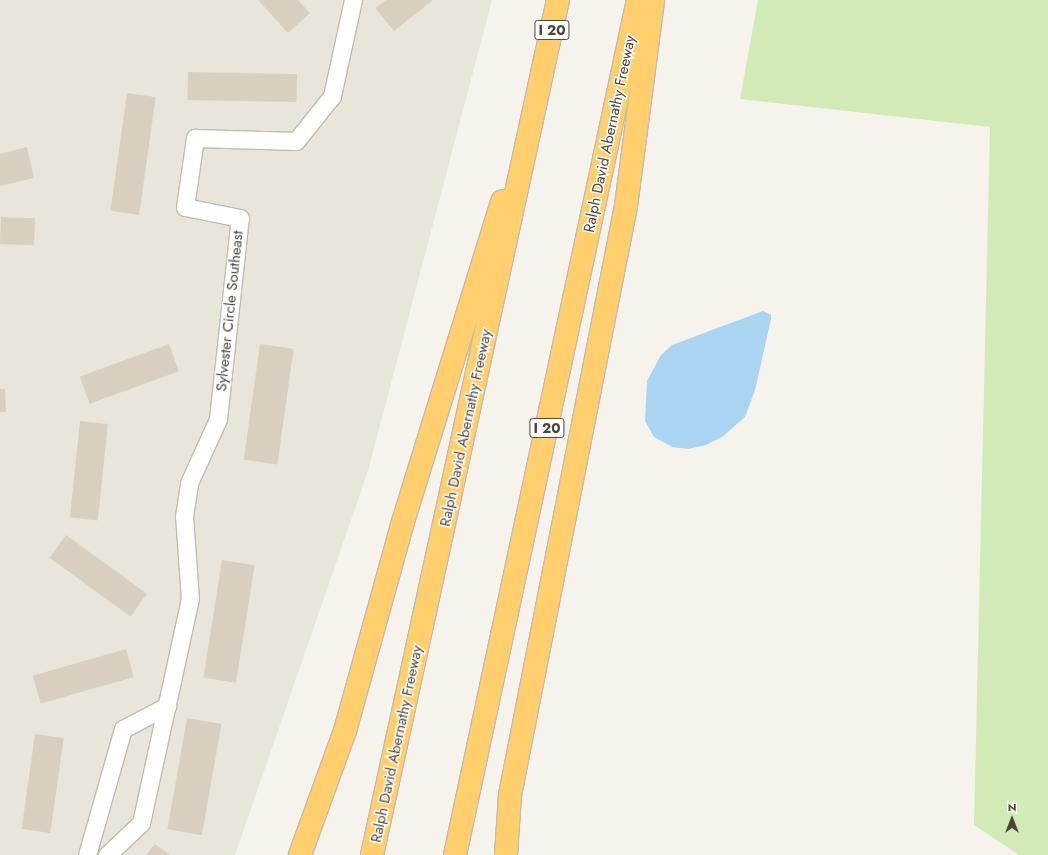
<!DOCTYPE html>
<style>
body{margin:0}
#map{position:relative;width:1048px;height:855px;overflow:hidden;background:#f6f3ec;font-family:Jost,sans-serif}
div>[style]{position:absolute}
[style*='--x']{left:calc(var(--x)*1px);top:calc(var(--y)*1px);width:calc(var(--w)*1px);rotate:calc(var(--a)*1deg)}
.residential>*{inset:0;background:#eae5da}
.green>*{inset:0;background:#d2eab5}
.water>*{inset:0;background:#a9d4f2}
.building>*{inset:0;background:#d8cfc1;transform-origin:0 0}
.roads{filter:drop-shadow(1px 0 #c2bbae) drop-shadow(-1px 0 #c2bbae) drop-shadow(0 1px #c2bbae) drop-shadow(0 -1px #c2bbae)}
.street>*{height:17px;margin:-8.5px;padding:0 8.5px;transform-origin:8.5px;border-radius:8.5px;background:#fff}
.highway>*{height:22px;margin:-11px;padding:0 11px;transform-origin:11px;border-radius:11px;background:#ffcf6e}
span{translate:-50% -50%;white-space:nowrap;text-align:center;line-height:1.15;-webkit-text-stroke:3px #fff;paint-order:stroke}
.shield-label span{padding:1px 3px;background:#fff;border:1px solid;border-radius:3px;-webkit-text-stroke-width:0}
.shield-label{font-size:14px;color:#4b4439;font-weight:700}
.street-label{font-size:15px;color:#4b4439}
.north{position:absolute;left:992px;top:799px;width:40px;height:40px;-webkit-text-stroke:3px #fff;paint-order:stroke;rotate:0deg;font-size:11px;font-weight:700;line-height:16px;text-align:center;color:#4b4439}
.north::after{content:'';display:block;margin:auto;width:14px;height:18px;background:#4b4439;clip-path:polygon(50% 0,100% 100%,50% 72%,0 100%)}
</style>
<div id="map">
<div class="residential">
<div style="clip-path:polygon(0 0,492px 0,368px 471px,235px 855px,0 855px)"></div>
</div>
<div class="green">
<div style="clip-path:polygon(758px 0,1048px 0,1048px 855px,1019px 855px,974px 825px,990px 127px,740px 99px)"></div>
</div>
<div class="water">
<div style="clip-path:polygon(763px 311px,771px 315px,771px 319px,755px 390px,745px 417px,722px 437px,706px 445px,688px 449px,672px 447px,654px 437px,645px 421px,647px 381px,661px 355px,672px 345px)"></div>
</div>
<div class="building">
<div style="clip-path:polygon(258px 0,298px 0,310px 13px,288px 33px)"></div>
<div style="clip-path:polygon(386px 0,433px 0,394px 31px,375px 8px)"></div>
<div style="left:188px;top:72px;width:109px;height:28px;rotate:1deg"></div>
<div style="left:127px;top:93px;width:29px;height:119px;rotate:8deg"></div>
<div style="clip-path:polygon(27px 147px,34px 178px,0 186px,0 154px)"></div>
<div style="left:1px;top:217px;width:34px;height:27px;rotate:2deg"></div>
<div style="left:169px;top:344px;width:29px;height:95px;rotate:70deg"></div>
<div style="left:260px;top:344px;width:34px;height:117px;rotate:8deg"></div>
<div style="clip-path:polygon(0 389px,5px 389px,6px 412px,0 412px)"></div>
<div style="left:80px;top:421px;width:28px;height:97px;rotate:6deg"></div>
<div style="left:66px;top:535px;width:100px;height:28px;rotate:36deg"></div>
<div style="left:222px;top:560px;width:33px;height:119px;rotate:9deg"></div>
<div style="left:126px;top:649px;width:29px;height:97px;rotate:74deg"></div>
<div style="left:187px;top:718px;width:35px;height:113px;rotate:10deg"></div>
<div style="left:35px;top:734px;width:29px;height:96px;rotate:8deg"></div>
<div style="clip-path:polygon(155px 844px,170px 855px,146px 855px)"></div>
</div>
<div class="roads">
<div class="street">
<div style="--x:87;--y:855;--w:131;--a:-74.1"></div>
<div style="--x:123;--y:729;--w:50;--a:-27.6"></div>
<div style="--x:107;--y:855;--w:47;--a:-43.3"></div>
<div style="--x:141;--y:823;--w:229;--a:-77.7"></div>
<div style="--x:190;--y:599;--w:83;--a:-94.1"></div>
<div style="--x:184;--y:516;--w:33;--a:-81"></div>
<div style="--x:189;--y:483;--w:70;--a:-65.6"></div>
<div style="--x:218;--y:419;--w:202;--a:-83.8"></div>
<div style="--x:240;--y:218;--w:56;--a:-168.7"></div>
<div style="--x:185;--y:207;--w:70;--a:-81.8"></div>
<div style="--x:195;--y:138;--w:101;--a:1.7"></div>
<div style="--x:296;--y:141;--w:58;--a:-51.3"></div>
<div style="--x:332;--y:96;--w:98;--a:-77.7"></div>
</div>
<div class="highway">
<div style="--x:300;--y:855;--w:132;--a:-70.1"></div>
<div style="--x:345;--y:731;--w:214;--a:-74.5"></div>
<div style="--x:402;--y:525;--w:339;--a:-72.8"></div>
<div style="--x:372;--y:855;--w:875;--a:-77.73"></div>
<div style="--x:455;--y:855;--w:874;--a:-77.92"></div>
<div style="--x:506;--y:855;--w:60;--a:-86.2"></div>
<div style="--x:510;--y:795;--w:600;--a:-78.86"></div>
<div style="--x:626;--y:206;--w:208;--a:-82.5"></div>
</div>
</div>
<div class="shield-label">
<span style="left:552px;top:30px">I 20</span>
<span style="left:547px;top:428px">I 20</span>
</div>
<div class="street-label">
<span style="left:610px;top:134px;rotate:-78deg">Ralph David Abernathy Freeway</span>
<span style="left:230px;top:311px;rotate:-84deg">Sylvester Circle Southeast</span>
<span style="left:466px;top:428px;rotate:-78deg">Ralph David Abernathy Freeway</span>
<span style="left:397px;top:744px;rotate:-78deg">Ralph David Abernathy Freeway</span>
</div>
<div class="north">N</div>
</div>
